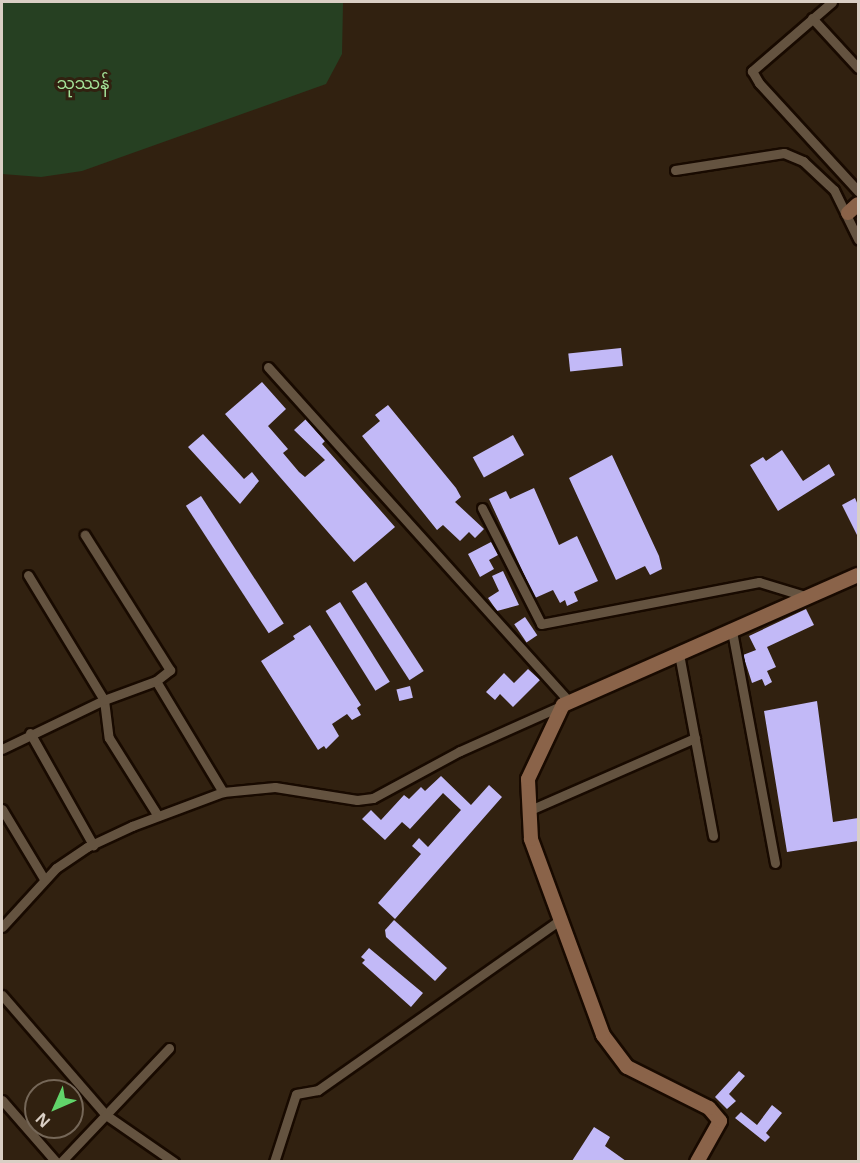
<!DOCTYPE html>
<meta charset="utf-8">
<style>
body{margin:0}
#map{position:relative;width:860px;height:1163px;overflow:hidden;background:#312110;font-family:"Noto Sans","Noto Sans Myanmar",sans-serif}
div>[style]{position:absolute}
[style*='--x']{left:calc(var(--x)*1px);top:calc(var(--y)*1px);width:calc(var(--w)*1px);rotate:calc(var(--a)*1deg)}
.green>*{inset:0;background:#264022}
.building>*{inset:0;background:#c2b9f7;transform-origin:0 0}
.roads{filter:drop-shadow(2px 0 #180a00) drop-shadow(-2px 0 #180a00) drop-shadow(0 2px #180a00) drop-shadow(0 -2px #180a00)}
.street>*{height:9px;margin:-4.5px;padding:0 4.5px;transform-origin:4.5px;border-radius:4.5px;background:#645340}
.secondary>*{height:14px;margin:-7px;padding:0 7px;transform-origin:7px;border-radius:7px;background:#8a6349}
span{translate:-50% -50%;white-space:nowrap;text-align:center;line-height:1.15;-webkit-text-stroke:6px #312110;paint-order:stroke}
.park-label{font-size:16px;color:#a4e399}
.frame{position:absolute;inset:0;border:3px solid #dacfc5;pointer-events:none}
.north{position:absolute;left:24px;top:1079px;width:60px;height:60px;box-sizing:border-box;background:#312110;border:2px solid #756758;border-radius:50%;rotate:225deg;font-size:16px;font-weight:700;line-height:24px;text-align:center;color:#dacfc5}
.north::after{content:'';display:block;margin:auto;width:21px;height:27px;background:#61d46a;clip-path:polygon(50% 0,100% 100%,50% 72%,0 100%)}
</style>
<div id="map">
<div class="green">
<div style="clip-path:polygon(2px 2px,343px 2px,342px 54px,326px 84px,82px 171px,41px 177px,2px 174px)"></div>
</div>
<div class="building">
<div style="left:621px;top:348px;width:18px;height:53px;rotate:84deg"></div>
<div style="clip-path:polygon(262px 382px,286px 409px,268px 426px,288px 449px,283px 453px,299px 472px,305px 477px,325px 460px,294px 430px,306px 419px,325px 441px,322px 444px,395px 527px,354px 562px,225px 414px)"></div>
<div style="clip-path:polygon(388px 405px,456px 488px,461px 497px,455px 502px,484px 529px,475px 538px,469px 532px,460px 541px,443px 525px,437px 530px,362px 436px,380px 421px,375px 415px)"></div>
<div style="clip-path:polygon(203px 434px,244px 479px,252px 472px,259px 481px,240px 504px,188px 447px)"></div>
<div style="left:513px;top:435px;width:23px;height:46px;rotate:61deg"></div>
<div style="clip-path:polygon(782px 450px,803px 481px,829px 464px,835px 475px,778px 511px,750px 465px,763px 457px,766px 461px)"></div>
<div style="clip-path:polygon(612px 455px,659px 556px,662px 569px,650px 575px,645px 566px,616px 580px,569px 478px)"></div>
<div style="clip-path:polygon(534px 488px,559px 545px,577px 536px,598px 581px,574px 592px,578px 601px,567px 606px,565px 600px,560px 603px,553px 590px,535px 598px,489px 499px,506px 491px,510px 499px)"></div>
<div style="left:201px;top:496px;width:152px;height:18px;rotate:57deg"></div>
<div style="clip-path:polygon(855px 498px,858px 505px,858px 537px,842px 505px)"></div>
<div style="clip-path:polygon(491px 542px,498px 555px,489px 560px,494px 569px,480px 577px,468px 554px)"></div>
<div style="clip-path:polygon(503px 571px,519px 605px,497px 611px,488px 598px,499px 591px,492px 576px)"></div>
<div style="left:366px;top:582px;width:106px;height:17px;rotate:57deg"></div>
<div style="left:340px;top:602px;width:94px;height:17px;rotate:58deg"></div>
<div style="clip-path:polygon(806px 609px,814px 625px,767px 647px,776px 667px,767px 671px,772px 682px,765px 686px,762px 679px,752px 683px,743px 655px,756px 650px,749px 636px)"></div>
<div style="left:525px;top:617px;width:22px;height:13px;rotate:56deg"></div>
<div style="clip-path:polygon(310px 625px,361px 705px,357px 708px,361px 715px,352px 720px,347px 714px,332px 724px,339px 736px,326px 749px,324px 746px,318px 750px,261px 661px,295px 639px,293px 636px)"></div>
<div style="clip-path:polygon(528px 669px,540px 680px,513px 707px,500px 694px,495px 700px,486px 692px,504px 673px,514px 683px)"></div>
<div style="left:410px;top:686px;width:12px;height:14px;rotate:76deg"></div>
<div style="clip-path:polygon(817px 701px,833px 822px,858px 818px,858px 841px,787px 852px,764px 711px)"></div>
<div style="clip-path:polygon(441px 776px,471px 805px,489px 785px,502px 797px,395px 919px,378px 903px,421px 854px,412px 846px,419px 838px,428px 847px,461px 810px,443px 793px,410px 829px,402px 822px,385px 840px,362px 819px,371px 810px,381px 820px,404px 795px,409px 799px,421px 787px,425px 791px)"></div>
<div style="clip-path:polygon(394px 920px,447px 968px,435px 981px,386px 937px,385px 930px)"></div>
<div style="clip-path:polygon(369px 948px,423px 993px,411px 1007px,362px 963px,365px 960px,361px 957px)"></div>
<div style="clip-path:polygon(739px 1071px,745px 1076px,729px 1094px,736px 1101px,727px 1109px,715px 1097px)"></div>
<div style="clip-path:polygon(772px 1105px,782px 1113px,766px 1133px,770px 1137px,765px 1142px,735px 1118px,741px 1112px,757px 1125px)"></div>
<div style="clip-path:polygon(594px 1127px,610px 1137px,605px 1146px,626px 1161px,572px 1161px)"></div>
</div>
<div class="roads">
<div class="street">
<div style="--x:832;--y:2;--w:106;--a:139.2"></div>
<div style="--x:752;--y:71;--w:14;--a:60"></div>
<div style="--x:759;--y:83;--w:147;--a:47.5"></div>
<div style="--x:812;--y:18;--w:68;--a:47.4"></div>
<div style="--x:675;--y:170;--w:110;--a:-8.9"></div>
<div style="--x:784;--y:153;--w:21;--a:23"></div>
<div style="--x:803;--y:161;--w:42;--a:43.1"></div>
<div style="--x:834;--y:190;--w:55;--a:63.9"></div>
<div style="--x:268;--y:367;--w:451;--a:48"></div>
<div style="--x:482;--y:508;--w:130;--a:63"></div>
<div style="--x:541;--y:624;--w:222;--a:-10.9"></div>
<div style="--x:759;--y:582;--w:51;--a:17"></div>
<div style="--x:28;--y:575;--w:146;--a:58.7"></div>
<div style="--x:104;--y:700;--w:38;--a:83"></div>
<div style="--x:109;--y:738;--w:92;--a:57.9"></div>
<div style="--x:732;--y:631;--w:236;--a:79.5"></div>
<div style="--x:679;--y:654;--w:185;--a:79.4"></div>
<div style="--x:156;--y:681;--w:130;--a:58.9"></div>
<div style="--x:30;--y:733;--w:129;--a:60.6"></div>
<div style="--x:2;--y:749;--w:113;--a:-25.7"></div>
<div style="--x:104;--y:700;--w:55;--a:-20.1"></div>
<div style="--x:156;--y:681;--w:18;--a:-38"></div>
<div style="--x:170;--y:670;--w:160;--a:-122.2"></div>
<div style="--x:2;--y:809;--w:82;--a:59"></div>
<div style="--x:530;--y:810;--w:180;--a:-23.6"></div>
<div style="--x:2;--y:927;--w:80;--a:-47.5"></div>
<div style="--x:56;--y:868;--w:37;--a:-34"></div>
<div style="--x:87;--y:847;--w:50;--a:-25"></div>
<div style="--x:132;--y:826;--w:97;--a:-20.5"></div>
<div style="--x:223;--y:792;--w:52;--a:-5.5"></div>
<div style="--x:275;--y:787;--w:83;--a:9"></div>
<div style="--x:357;--y:800;--w:16;--a:-7"></div>
<div style="--x:373;--y:798;--w:99;--a:-28.4"></div>
<div style="--x:460;--y:751;--w:113;--a:-24.1"></div>
<div style="--x:2;--y:995;--w:159;--a:49.1"></div>
<div style="--x:106;--y:1115;--w:83;--a:34.7"></div>
<div style="--x:2;--y:1100;--w:82;--a:48.9"></div>
<div style="--x:61;--y:1162;--w:157;--a:-46.5"></div>
<div style="--x:274;--y:1162;--w:71;--a:-72.1"></div>
<div style="--x:296;--y:1094;--w:22;--a:-10"></div>
<div style="--x:318;--y:1090;--w:297;--a:-35.1"></div>
</div>
<div class="secondary">
<div style="--x:848;--y:213;--w:13;--a:-42"></div>
<div style="--x:697;--y:1162;--w:47;--a:-60.7"></div>
<div style="--x:720;--y:1121;--w:17;--a:-130"></div>
<div style="--x:709;--y:1108;--w:92;--a:-153.4"></div>
<div style="--x:627;--y:1067;--w:40;--a:-127"></div>
<div style="--x:603;--y:1035;--w:209;--a:-110.2"></div>
<div style="--x:531;--y:839;--w:60;--a:-92.9"></div>
<div style="--x:528;--y:779;--w:82;--a:-64.7"></div>
<div style="--x:563;--y:705;--w:322;--a:-23.8"></div>
</div>
</div>
<div class="park-label">
<span style="left:83px;top:83px">သုဿန်</span>
</div>
<div class="frame"></div>
<div class="north">N</div>
</div>
